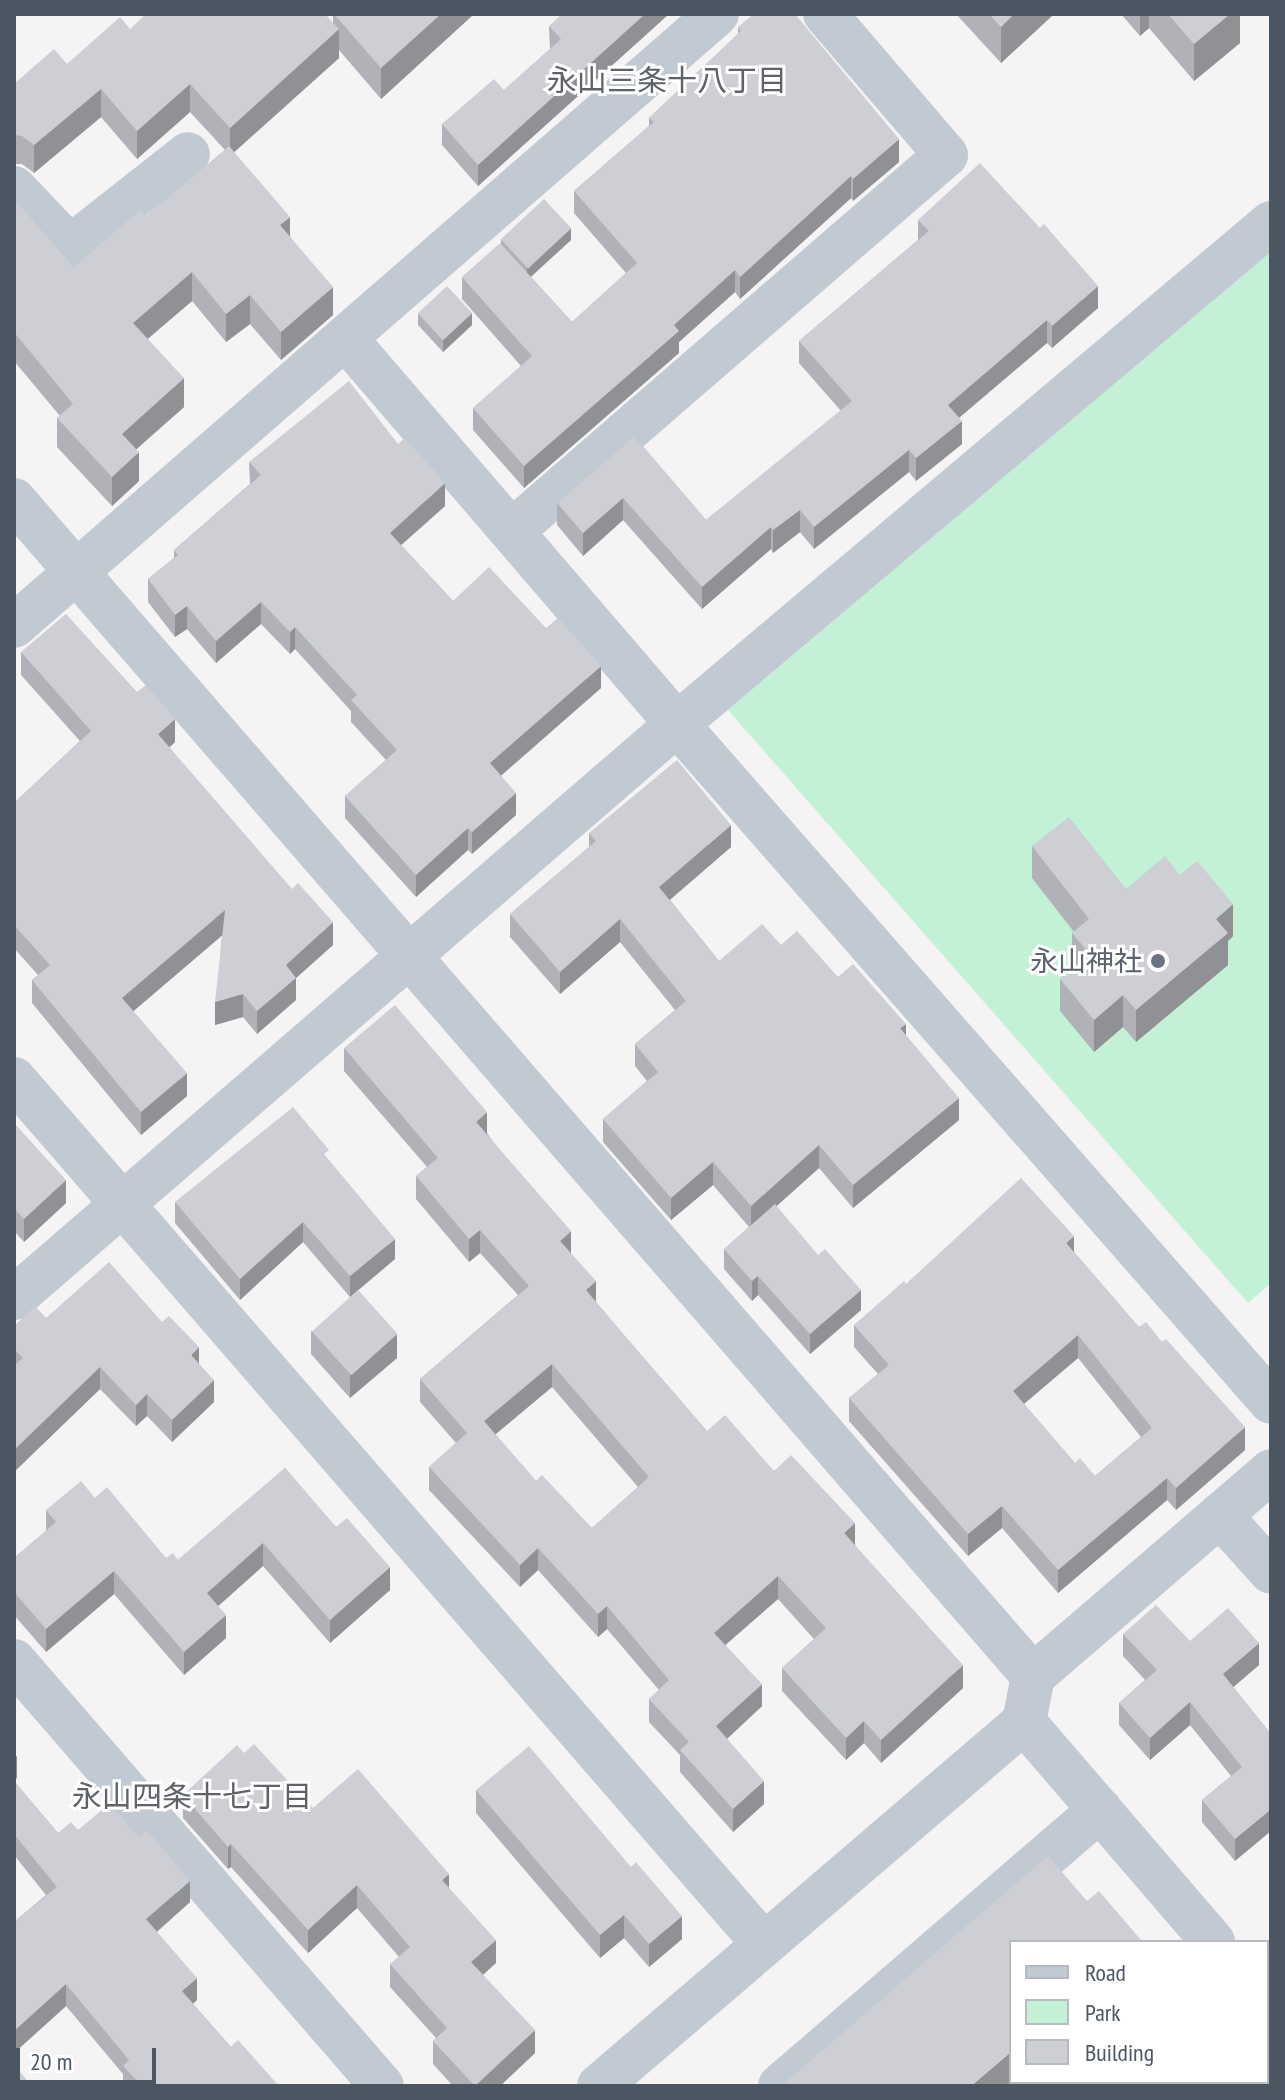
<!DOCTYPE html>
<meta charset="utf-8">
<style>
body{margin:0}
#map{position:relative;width:1285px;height:2100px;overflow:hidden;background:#f5f3f3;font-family:"PT Sans Narrow","Noto Sans JP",sans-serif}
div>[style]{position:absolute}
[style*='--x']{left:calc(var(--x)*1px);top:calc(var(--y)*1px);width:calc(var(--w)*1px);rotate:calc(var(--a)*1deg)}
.green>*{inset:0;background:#c3f1d5}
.minor>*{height:44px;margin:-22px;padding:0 22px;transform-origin:22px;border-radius:22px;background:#c1cad2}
.wall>*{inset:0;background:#b0b2b7}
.shaded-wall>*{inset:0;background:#909195}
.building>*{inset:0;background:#cdcfd5;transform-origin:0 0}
.dots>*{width:22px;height:22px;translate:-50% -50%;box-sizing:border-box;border:4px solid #fff;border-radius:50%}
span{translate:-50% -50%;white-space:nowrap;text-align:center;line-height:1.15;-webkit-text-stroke:6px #fff;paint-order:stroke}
.worship-label{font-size:28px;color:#5b616d}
.right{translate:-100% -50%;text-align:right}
.neighbourhood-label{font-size:30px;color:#5f6368}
.frame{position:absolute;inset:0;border:16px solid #4a5661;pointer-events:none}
.legend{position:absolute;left:1009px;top:1940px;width:260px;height:144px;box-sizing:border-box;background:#fff;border:2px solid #b7bbc0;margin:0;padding:10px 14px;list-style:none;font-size:24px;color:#4a5661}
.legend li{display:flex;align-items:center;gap:16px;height:40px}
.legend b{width:40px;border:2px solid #b7bbc0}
.scale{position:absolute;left:16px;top:2048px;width:140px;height:36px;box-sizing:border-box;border:4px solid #4a5661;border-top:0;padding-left:10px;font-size:24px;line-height:28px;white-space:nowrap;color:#4a5661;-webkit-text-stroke:6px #fff;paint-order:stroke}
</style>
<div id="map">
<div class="green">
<div style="clip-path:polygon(1271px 251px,1271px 1283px,1248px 1303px,728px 710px)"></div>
</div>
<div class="minor">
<div style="--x:14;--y:188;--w:81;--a:46.5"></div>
<div style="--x:70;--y:247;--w:150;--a:-38.2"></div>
<div style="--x:346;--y:339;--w:508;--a:49.31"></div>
<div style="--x:677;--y:724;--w:901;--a:48.78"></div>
<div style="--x:14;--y:500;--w:1556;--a:49.09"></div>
<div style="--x:512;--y:531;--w:574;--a:-40.9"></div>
<div style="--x:946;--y:155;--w:186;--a:-130.6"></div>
<div style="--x:14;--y:626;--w:932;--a:-41.04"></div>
<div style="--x:14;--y:1079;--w:1143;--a:49.08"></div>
<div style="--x:14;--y:1298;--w:877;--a:-40.88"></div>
<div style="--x:677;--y:724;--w:777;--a:-40.15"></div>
<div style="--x:1220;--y:1515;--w:76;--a:48.2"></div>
<div style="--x:14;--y:1661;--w:562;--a:49.11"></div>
<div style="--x:1024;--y:1722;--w:290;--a:49.3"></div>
<div style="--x:1267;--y:2006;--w:6;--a:45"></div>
<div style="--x:599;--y:2086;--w:560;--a:-40.58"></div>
<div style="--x:1024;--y:1722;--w:47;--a:-78.9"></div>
<div style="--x:1033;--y:1676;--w:314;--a:-40.7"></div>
<div style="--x:780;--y:2086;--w:423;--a:-40.8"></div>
<div style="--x:1145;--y:2086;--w:6;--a:-45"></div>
</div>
<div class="wall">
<div style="clip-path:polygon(333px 14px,474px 14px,381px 99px,339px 50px,339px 58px,234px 152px,290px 236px,333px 315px,281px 360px,250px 324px,226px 342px,192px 301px,148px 339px,184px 407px,136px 449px,139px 481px,112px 506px,57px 447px,57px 418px,60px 416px,14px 361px,14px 198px,74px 267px,145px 217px,225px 150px,190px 112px,137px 159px,101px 117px,34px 173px,22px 164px,14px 164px,14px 84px,67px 64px,130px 29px,333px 23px)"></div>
<div style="clip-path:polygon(669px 14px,478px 186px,442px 145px,442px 124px,504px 90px,550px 49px,549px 26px)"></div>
<div style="clip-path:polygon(956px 14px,1054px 14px,1001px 63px)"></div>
<div style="clip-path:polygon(1121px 14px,1240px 14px,1240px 43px,1194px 81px,1149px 28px,1140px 36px)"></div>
<div style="clip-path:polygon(738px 27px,899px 162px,853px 201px,851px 198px,740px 299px,735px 292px,679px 342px,679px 353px,524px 488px,473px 430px,473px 408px,521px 366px,462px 299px,462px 277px,501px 244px,501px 239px,571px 240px,531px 277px,572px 322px,626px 273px,574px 213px,574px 191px,649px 126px,649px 118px,738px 34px)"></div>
<div style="clip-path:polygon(918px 220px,1098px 308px,1052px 348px,1047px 343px,959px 418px,962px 444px,916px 481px,909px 472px,814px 549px,800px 532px,773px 553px,771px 549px,702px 609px,623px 520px,583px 556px,557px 525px,557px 503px,634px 436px,706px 520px,841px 411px,799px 363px,799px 341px,918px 240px)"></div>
<div style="clip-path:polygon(418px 313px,472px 325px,443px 352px,418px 325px)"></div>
<div style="clip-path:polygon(249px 462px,445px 506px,401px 545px,453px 601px,601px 688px,501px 776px,516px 815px,472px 854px,468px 850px,416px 897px,345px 818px,345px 796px,386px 760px,351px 722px,351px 711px,295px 649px,290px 654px,261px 624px,216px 663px,187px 629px,175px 637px,148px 602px,148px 579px,174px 558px,174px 550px,250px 484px)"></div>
<div style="clip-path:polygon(21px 652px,175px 742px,169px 748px,333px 945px,296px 978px,296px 1000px,257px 1034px,243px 1017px,215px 1025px,222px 935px,133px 1011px,187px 1096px,141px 1135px,32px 1003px,32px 980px,38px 975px,14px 948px,14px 803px,80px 741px,21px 675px)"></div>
<div style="clip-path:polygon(589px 833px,731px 847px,670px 900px,719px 961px,781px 945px,838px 977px,906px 1035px,959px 1120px,853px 1208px,819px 1168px,776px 1206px,861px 1310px,810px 1354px,758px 1295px,752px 1301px,724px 1269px,724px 1249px,749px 1227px,713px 1185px,671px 1220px,603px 1142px,603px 1119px,647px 1081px,635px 1066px,635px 1044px,675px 1010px,620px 942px,560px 994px,510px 937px,510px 914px,589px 847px)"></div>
<div style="clip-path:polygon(1032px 846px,1233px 936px,1228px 941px,1228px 965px,1136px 1042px,1123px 1027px,1094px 1052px,1060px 1011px,1060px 979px,1074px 967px,1072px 965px,1072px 933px,1074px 932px,1032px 878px)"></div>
<div style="clip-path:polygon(evenodd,344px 1048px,487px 1133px,571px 1253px,596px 1302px,623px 1334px,707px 1431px,774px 1471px,855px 1545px,963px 1688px,881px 1763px,864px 1743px,846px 1760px,782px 1691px,782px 1668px,814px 1639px,778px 1599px,725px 1645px,762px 1706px,727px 1739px,764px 1804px,733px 1832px,680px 1772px,680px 1755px,649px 1722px,649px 1699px,659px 1690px,607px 1629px,598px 1637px,538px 1570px,520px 1587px,429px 1490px,429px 1467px,456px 1443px,420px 1402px,420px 1379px,518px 1295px,480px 1253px,469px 1262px,416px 1199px,416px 1176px,427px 1167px,344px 1071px,344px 1048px,552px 1387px,638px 1487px,592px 1528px,536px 1481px,495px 1434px,552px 1387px)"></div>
<div style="clip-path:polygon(14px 1123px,66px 1203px,24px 1242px,14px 1231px)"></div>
<div style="clip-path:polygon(329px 1160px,395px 1259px,350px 1297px,303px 1242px,240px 1300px,175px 1223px,175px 1202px)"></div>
<div style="clip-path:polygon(evenodd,1074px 1252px,1245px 1450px,1176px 1510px,1167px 1500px,1058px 1593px,1002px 1528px,968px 1556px,849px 1421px,849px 1398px,878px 1374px,854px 1347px,854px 1325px,906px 1284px,1074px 1252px,1078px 1358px,1141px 1437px,1095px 1476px,1075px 1463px,1024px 1404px,1078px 1358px)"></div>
<div style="clip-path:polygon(46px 1318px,199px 1364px,214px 1402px,172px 1442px,147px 1416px,136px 1426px,100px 1389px,14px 1472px,14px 1326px)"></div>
<div style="clip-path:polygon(311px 1331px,397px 1358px,350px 1398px,311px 1354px)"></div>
<div style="clip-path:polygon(285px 1468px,390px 1590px,330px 1643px,263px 1566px,218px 1606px,226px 1638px,184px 1675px,114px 1594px,46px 1652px,14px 1615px,14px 1558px,46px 1531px,46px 1510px,95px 1498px,166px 1558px,178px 1560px)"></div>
<div style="clip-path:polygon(1123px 1634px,1190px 1641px,1259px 1665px,1233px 1687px,1271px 1734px,1235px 1861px,1202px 1822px,1202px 1800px,1231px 1776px,1190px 1725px,1150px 1760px,1119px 1725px,1119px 1703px,1145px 1680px,1123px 1656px)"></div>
<div style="clip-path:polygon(244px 1753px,313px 1808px,449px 1888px,496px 1963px,483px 1975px,535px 2053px,500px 2086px,453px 2086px,433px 2064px,433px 2041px,436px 2038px,390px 1987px,390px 1964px,399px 1957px,357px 1908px,308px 1953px,231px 1867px,228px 1869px,183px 1818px,183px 1795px)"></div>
<div style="clip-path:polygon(14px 1781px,58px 1833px,78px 1830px,190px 1902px,157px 1932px,197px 2000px,193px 2004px,231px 2047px,279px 2086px,123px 2086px,123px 2074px,66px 2006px,14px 2053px,14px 1922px,46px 1895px,14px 1855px)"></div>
<div style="clip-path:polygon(476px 1790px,682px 1939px,649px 1967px,624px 1938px,600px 1958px,476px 1813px)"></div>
</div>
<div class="shaded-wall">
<div style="clip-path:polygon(441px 14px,474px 14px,381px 99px,381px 68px)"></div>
<div style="clip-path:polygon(645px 14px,669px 14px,478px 186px,478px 165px)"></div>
<div style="clip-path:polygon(1014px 14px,1054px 14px,1001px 63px,1001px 27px)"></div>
<div style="clip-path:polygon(1140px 14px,1149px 14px,1149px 28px,1140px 36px)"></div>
<div style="clip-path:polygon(1230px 14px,1240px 14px,1240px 43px,1194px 81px,1194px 44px)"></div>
<div style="clip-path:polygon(339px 29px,339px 58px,230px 156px,230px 128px)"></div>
<div style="clip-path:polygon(190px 84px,190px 112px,137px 159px,137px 131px)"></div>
<div style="clip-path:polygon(101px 89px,101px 117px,34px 173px,34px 145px)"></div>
<div style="clip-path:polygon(899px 139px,899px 162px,853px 201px,853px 179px)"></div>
<div style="clip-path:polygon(851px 176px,851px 198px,740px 299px,740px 277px)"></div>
<div style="clip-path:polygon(290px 217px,290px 246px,280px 225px)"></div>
<div style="clip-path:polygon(571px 228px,571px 240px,527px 280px,527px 268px)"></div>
<div style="clip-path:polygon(735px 270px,735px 292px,679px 342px,679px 353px,524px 488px,524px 466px,674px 325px)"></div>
<div style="clip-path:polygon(192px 272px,192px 301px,133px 351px,133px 323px)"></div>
<div style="clip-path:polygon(1098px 286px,1098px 308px,1052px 348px,1052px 326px)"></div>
<div style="clip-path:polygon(333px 287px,333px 315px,281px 360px,281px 332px)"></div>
<div style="clip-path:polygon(250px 295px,250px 324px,226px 342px,226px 314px)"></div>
<div style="clip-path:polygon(472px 313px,472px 325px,443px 352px,443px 340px)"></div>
<div style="clip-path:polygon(1047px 320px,1047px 343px,948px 427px,948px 405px)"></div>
<div style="clip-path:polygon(184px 378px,184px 407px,122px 462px,122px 434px)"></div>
<div style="clip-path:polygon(962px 421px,962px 444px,916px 481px,916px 458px)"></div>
<div style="clip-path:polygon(909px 450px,909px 472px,814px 549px,814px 527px)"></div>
<div style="clip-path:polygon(139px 452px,139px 481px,112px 506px,112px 477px)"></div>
<div style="clip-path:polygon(445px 483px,445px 506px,390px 555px,390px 533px)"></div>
<div style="clip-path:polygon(623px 498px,623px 520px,583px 556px,583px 533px)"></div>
<div style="clip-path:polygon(800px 510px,800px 532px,773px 553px,773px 530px)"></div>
<div style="clip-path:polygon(771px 527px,771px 549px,702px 609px,702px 587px)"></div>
<div style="clip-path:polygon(261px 602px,261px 624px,216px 663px,216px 641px)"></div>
<div style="clip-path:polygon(187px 606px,187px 629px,175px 637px,175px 615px)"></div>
<div style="clip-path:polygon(295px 627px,295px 649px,290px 654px,290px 632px)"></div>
<div style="clip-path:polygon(601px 666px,601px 688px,490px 785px,490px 763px)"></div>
<div style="clip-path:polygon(175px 719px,175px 742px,158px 757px,158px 734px)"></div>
<div style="clip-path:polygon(516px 793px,516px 815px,472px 854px,472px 832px)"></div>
<div style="clip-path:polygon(731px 825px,731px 847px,659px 909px,659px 887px)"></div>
<div style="clip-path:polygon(468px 828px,468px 850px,416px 897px,416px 875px)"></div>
<div style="clip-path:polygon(1233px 904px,1233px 936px,1228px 941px,1228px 965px,1136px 1042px,1136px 1010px,1216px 919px)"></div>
<div style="clip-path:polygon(225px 910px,225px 933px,122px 1021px,122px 998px)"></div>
<div style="clip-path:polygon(620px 919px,620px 942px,560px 994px,560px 972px)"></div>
<div style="clip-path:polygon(333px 922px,333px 945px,296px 978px,296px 1000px,257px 1034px,257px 1011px,286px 965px)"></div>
<div style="clip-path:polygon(243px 994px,243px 1017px,215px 1025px,215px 1002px)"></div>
<div style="clip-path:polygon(1123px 995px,1123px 1027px,1094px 1052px,1094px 1020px)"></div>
<div style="clip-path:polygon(906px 1024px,906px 1046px,900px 1028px)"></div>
<div style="clip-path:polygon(187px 1073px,187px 1096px,141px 1135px,141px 1112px)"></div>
<div style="clip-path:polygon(959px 1098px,959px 1120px,853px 1208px,853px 1185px)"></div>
<div style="clip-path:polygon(487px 1112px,487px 1135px,476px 1122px)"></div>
<div style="clip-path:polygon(819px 1145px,819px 1168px,751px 1229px,751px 1206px)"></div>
<div style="clip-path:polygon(713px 1162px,713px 1185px,671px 1220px,671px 1198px)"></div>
<div style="clip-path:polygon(66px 1180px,66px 1203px,24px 1242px,24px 1219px)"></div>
<div style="clip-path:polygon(303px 1222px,303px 1242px,240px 1300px,240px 1279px)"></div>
<div style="clip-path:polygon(480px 1230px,480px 1253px,469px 1262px,469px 1239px)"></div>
<div style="clip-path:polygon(571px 1231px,571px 1254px,560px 1241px)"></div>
<div style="clip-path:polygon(1074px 1236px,1074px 1258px,1066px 1243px)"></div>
<div style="clip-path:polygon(395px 1239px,395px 1259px,350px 1297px,350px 1276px)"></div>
<div style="clip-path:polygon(758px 1276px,758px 1295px,752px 1301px,752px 1281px)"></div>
<div style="clip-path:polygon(596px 1281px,596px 1304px,586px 1290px)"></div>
<div style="clip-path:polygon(861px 1290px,861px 1310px,810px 1354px,810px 1334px)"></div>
<div style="clip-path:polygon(397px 1334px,397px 1358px,350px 1398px,350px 1375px)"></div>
<div style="clip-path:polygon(1078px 1335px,1078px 1358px,1013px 1413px,1013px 1391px)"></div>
<div style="clip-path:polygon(199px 1347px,199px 1369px,191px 1355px)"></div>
<div style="clip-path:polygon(552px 1364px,552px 1387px,484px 1444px,484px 1421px)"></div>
<div style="clip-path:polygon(100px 1367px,100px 1389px,14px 1472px,14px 1450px)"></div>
<div style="clip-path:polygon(214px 1380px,214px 1402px,172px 1442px,172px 1420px)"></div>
<div style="clip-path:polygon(147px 1394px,147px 1416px,136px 1426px,136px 1405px)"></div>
<div style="clip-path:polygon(1245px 1427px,1245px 1450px,1176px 1510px,1176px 1488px)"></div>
<div style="clip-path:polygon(1167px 1478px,1167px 1500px,1058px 1593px,1058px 1570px)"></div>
<div style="clip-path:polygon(1002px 1506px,1002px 1528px,968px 1556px,968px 1534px)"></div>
<div style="clip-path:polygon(855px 1523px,855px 1546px,844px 1533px)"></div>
<div style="clip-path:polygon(263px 1543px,263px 1566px,207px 1616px,207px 1593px)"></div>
<div style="clip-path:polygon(538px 1548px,538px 1570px,520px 1587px,520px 1565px)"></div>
<div style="clip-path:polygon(390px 1567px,390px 1590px,330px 1643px,330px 1620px)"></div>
<div style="clip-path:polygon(114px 1571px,114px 1594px,46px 1652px,46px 1629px)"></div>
<div style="clip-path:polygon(778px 1576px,778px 1599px,714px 1655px,714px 1633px)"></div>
<div style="clip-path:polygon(607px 1606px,607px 1629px,598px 1637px,598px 1614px)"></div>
<div style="clip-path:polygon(226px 1615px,226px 1638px,184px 1675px,184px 1652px)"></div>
<div style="clip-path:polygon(1259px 1643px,1259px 1665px,1223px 1696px,1223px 1674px)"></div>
<div style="clip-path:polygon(963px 1665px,963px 1688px,881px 1763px,881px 1740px)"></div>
<div style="clip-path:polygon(762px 1684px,762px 1706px,716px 1749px,716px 1726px)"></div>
<div style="clip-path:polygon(1190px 1702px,1190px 1725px,1150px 1760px,1150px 1738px)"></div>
<div style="clip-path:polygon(864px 1721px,864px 1743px,846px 1760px,846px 1738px)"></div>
<div style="clip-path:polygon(17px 1756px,17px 1778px,14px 1780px,14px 1758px)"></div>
<div style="clip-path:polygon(764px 1781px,764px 1804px,733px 1832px,733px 1809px)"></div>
<div style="clip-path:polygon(1271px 1809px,1271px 1831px,1235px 1861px,1235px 1839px)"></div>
<div style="clip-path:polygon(231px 1844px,231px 1867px,228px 1869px,228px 1847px)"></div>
<div style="clip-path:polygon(449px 1874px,449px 1897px,442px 1880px)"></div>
<div style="clip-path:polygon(190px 1881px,190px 1902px,146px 1941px,146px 1919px)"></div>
<div style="clip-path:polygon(357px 1885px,357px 1908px,308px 1953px,308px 1930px)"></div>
<div style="clip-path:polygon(624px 1915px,624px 1938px,600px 1958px,600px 1935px)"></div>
<div style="clip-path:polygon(682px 1916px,682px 1939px,649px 1967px,649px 1944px)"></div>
<div style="clip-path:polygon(496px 1940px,496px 1963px,471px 1985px,471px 1962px)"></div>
<div style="clip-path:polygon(197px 1978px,197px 2000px,182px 2013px,182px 1991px)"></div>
<div style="clip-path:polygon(66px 1984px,66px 2006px,14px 2053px,14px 2031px)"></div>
<div style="clip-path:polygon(535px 2030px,535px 2053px,500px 2086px,475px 2086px)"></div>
<div style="clip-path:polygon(1011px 2052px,1011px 2082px,1020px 2082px,1015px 2086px,971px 2086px)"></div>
</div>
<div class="building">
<div style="clip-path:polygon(146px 14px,325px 14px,339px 29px,230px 128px,190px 84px,137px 131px,101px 89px,34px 145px,22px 136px,14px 135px,14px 84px,54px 49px,67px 64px,120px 17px,130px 29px)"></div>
<div style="clip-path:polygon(334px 14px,441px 14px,381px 68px)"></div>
<div style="clip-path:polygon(562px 14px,645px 14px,478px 165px,442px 124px,494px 79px,504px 90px,561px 39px,549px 26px)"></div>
<div style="clip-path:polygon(754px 14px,795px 14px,899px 139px,853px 179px,851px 176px,740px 277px,735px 270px,674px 325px,679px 331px,524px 466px,473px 408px,532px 356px,462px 277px,500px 243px,572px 322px,637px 263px,574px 191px,654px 122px,649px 118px,741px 31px,738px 27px)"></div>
<div style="clip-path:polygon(989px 14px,1014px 14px,1001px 27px)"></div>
<div style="clip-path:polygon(1168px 14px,1230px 14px,1194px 44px)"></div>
<div style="clip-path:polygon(229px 146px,290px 217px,280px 225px,333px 287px,281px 332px,250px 295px,226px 314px,192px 272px,133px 323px,184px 378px,122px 434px,139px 452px,112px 477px,57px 418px,73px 404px,14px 332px,14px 198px,74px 267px,140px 210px,145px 217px)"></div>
<div style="clip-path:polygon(980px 163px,1040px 228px,1044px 224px,1098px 286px,1052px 326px,1047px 320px,948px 405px,962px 421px,916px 458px,909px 450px,814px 527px,800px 510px,773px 530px,771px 527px,702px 587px,623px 498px,583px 533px,557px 503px,634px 436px,706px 520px,852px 401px,799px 341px,929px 231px,918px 220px)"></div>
<div style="left:544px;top:199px;width:40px;height:59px;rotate:47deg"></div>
<div style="left:447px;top:286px;width:37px;height:40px;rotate:47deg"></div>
<div style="clip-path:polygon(349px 381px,398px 444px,405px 438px,445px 483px,390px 533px,453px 601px,489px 567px,546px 628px,558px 618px,601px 666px,490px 763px,516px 793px,472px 832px,468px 828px,416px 875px,345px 796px,397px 750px,351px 700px,357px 695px,295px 627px,290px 632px,261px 602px,216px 641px,187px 606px,175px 615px,148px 579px,178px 555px,174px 550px,261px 475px,249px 462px)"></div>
<div style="clip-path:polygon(66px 614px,137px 692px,146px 685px,175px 719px,158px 734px,292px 889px,298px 883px,333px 922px,286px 965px,296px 978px,257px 1011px,243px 994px,215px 1002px,225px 910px,122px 998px,187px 1073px,141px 1112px,32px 980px,50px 965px,14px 925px,14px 803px,91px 731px,21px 652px)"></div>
<div style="clip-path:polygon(677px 760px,731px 825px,659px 887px,719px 961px,762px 924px,781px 945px,797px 931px,838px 977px,853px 964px,906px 1024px,900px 1028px,959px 1098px,853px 1185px,819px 1145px,751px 1206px,713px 1162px,671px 1198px,603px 1119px,658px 1072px,635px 1044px,686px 1001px,620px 919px,560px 972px,510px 914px,596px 841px,589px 833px)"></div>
<div style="clip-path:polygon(1069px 817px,1126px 889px,1165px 856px,1180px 875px,1197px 861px,1233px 904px,1216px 919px,1228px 933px,1136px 1010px,1123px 995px,1094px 1020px,1060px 979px,1090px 954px,1072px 933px,1089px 919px,1032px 846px)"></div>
<div style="clip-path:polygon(evenodd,395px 1005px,487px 1112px,476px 1122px,571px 1231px,560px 1241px,596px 1281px,586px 1290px,623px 1334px,707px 1431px,725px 1415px,774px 1471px,791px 1455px,855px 1523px,844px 1533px,963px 1665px,881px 1740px,864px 1721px,846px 1738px,782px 1668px,826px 1628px,778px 1576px,714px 1633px,762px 1684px,716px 1726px,764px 1781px,733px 1809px,680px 1750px,689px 1742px,649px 1699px,669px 1680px,607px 1606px,598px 1614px,538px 1548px,520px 1565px,429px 1467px,467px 1433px,420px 1379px,529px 1286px,480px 1230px,469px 1239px,416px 1176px,438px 1158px,344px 1048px,395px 1005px,552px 1364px,649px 1477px,592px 1528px,542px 1475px,536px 1481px,484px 1421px,552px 1364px)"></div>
<div style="clip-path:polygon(293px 1107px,329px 1150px,324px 1154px,395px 1239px,350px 1276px,303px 1222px,240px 1279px,175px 1202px)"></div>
<div style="clip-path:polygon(14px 1123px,66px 1180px,24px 1219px,14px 1208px)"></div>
<div style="clip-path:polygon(evenodd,1021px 1178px,1074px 1236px,1066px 1243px,1139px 1327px,1146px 1322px,1162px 1342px,1166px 1339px,1245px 1427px,1176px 1488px,1167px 1478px,1058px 1570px,1002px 1506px,968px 1534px,849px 1398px,889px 1365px,854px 1325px,904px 1281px,906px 1284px,1021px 1178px,1078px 1335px,1152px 1428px,1095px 1476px,1080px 1458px,1075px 1463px,1013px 1391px,1078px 1335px)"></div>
<div style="clip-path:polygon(775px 1204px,818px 1255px,825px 1249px,861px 1290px,810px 1334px,758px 1276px,752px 1281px,724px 1249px)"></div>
<div style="clip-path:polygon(109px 1262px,162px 1322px,169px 1316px,199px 1347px,191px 1355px,214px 1380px,172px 1420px,147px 1394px,136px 1405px,100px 1367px,14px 1450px,14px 1366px,23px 1358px,14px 1349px,14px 1326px,35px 1306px,46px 1318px)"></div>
<div style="left:358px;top:1290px;width:59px;height:62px;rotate:48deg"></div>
<div style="clip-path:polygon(285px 1468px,336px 1527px,347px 1518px,390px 1567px,330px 1620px,263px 1543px,207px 1593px,226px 1615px,184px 1652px,114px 1571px,46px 1629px,14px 1592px,14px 1558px,56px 1522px,46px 1510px,81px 1481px,95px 1498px,107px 1487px,166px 1558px,173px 1553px,178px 1560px)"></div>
<div style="clip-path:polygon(1156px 1605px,1190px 1641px,1228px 1608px,1259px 1643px,1223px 1674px,1271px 1734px,1271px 1809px,1235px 1839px,1202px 1800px,1242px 1767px,1190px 1702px,1150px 1738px,1119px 1703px,1157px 1670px,1123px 1634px)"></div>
<div style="clip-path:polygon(254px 1744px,313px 1808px,358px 1769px,449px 1874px,442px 1880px,496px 1940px,471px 1962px,535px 2030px,475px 2086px,433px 2041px,447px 2028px,390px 1964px,410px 1947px,357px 1885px,308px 1930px,231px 1844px,228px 1847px,183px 1795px,237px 1745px,244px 1753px)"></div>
<div style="clip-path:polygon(529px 1746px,631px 1867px,636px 1862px,682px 1916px,649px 1944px,624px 1915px,600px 1935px,476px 1790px)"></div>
<div style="clip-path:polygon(14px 1781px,58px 1833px,71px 1822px,78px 1830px,109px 1804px,139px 1837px,147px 1830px,190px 1881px,146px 1919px,197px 1978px,182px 1991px,231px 2047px,238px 2040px,279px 2086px,142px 2086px,123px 2066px,129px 2060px,66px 1984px,14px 2031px,14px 1922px,57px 1887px,14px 1834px)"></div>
<div style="clip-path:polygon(1048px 1856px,1087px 1901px,1099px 1891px,1141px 1940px,1139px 1942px,1011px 1942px,1011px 2052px,971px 2086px,781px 2086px)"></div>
<div style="clip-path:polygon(14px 2065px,32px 2086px,14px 2086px)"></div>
<div style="left:1159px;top:2082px;width:77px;height:6px"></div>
<div style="clip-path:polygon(1245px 2082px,1264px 2082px,1267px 2086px,1240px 2086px)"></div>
</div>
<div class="dots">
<div style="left:1158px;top:961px;background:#6b7280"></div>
</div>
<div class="worship-label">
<span class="right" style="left:1142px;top:961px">永山神社</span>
</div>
<div class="neighbourhood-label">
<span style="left:667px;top:80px">永山三条十八丁目</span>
<span style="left:192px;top:1796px">永山四条十七丁目</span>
</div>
<div class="frame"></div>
<ul class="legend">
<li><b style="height:10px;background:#c1cad2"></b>Road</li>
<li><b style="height:22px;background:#c3f1d5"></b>Park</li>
<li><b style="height:22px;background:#cdcfd5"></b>Building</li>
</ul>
<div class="scale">20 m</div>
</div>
